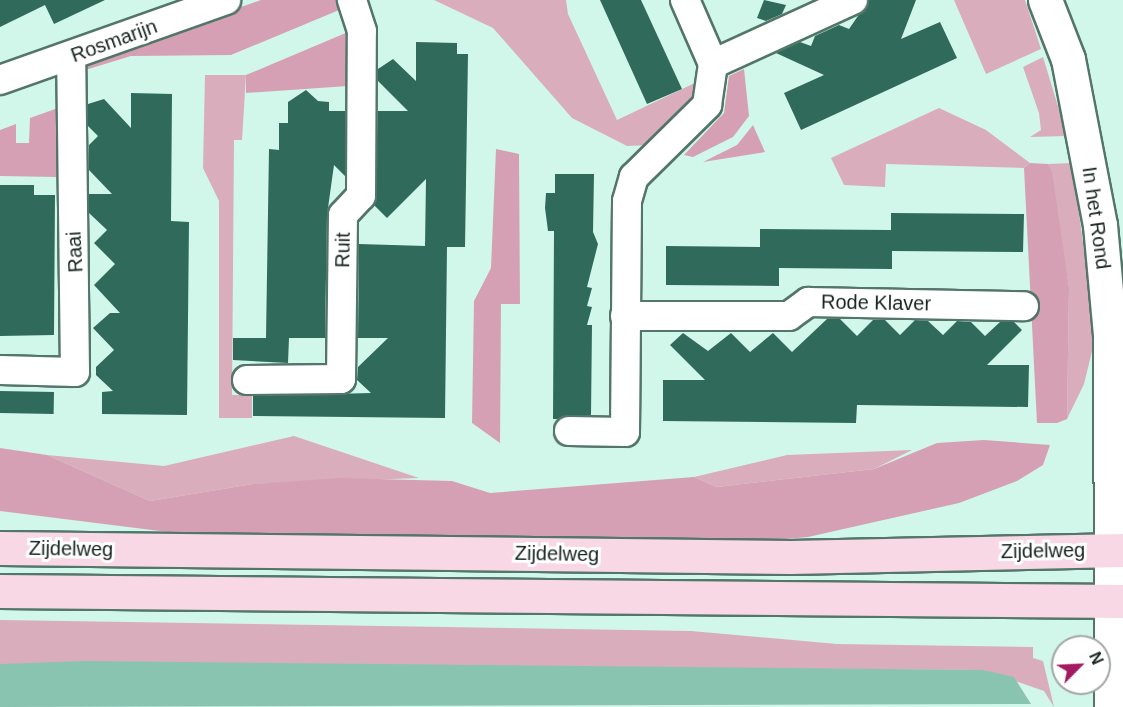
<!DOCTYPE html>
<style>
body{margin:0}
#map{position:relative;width:1123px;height:707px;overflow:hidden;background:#d1f7ea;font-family:Helvetica,sans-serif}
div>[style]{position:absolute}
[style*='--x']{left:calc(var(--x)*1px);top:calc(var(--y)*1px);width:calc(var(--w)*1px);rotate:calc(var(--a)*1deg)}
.green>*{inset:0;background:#daadbc}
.forest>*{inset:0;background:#d5a0b3}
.water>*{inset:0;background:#89c4b1}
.building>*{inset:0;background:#306a5a;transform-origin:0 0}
.roads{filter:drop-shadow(2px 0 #53756a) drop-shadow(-2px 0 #53756a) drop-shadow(0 2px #53756a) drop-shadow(0 -2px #53756a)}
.minor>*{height:28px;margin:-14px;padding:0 14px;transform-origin:14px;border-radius:14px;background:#fff}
.tertiary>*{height:33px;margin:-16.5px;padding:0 16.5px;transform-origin:16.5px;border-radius:16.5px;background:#fff}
.secondary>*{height:33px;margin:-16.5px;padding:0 16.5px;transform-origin:16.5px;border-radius:16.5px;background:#f8d8e5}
span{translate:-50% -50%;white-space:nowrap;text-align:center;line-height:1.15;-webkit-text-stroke:6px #fff;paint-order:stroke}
.street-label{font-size:20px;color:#162420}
.north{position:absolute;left:1051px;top:635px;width:60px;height:60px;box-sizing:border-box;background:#fff;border:2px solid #a2a7a6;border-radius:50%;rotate:66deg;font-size:16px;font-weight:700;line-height:24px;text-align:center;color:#162420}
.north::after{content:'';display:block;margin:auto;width:21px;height:27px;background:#a41a62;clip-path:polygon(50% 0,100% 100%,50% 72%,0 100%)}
</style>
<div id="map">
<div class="green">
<div style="clip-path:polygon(434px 0,566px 0,568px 14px,617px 120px,699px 81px,695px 100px,650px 145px,627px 146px,572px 118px,493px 28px)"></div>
<div style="clip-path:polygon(954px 0,1025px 0,1041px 49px,986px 74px)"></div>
<div style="clip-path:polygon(1043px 57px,1067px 136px,1030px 137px,1041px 130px,1039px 113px,1023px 67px)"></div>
<div style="clip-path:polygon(205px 75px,246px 75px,242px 140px,234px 140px,232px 395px,252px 395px,252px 418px,219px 418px,219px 201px,203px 168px)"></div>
<div style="clip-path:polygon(939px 108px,986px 130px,1030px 163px,1024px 168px,886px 164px,885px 187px,844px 185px,831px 158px)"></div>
<div style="clip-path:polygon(1072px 163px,1096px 335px,1084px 384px,1067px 419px,1069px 287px,1048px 164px)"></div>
<div style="clip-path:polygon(294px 436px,419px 478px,253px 484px,150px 501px,47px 455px,164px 466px)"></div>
<div style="clip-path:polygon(912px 450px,874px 469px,717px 487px,694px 477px,787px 455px)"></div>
<div style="clip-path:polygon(0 620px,691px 631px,837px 644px,1033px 647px,1033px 658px,1043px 661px,1054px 707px,1044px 691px,983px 670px,0 664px)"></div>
</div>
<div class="forest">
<div style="clip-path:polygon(261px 0,342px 0,344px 8px,231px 55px,131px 56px,82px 71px,81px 62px)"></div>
<div style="clip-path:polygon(348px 32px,348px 86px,246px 93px,246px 75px)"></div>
<div style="clip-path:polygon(744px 69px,749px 116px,733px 137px,693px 157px,684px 155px,724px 113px,729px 76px)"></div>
<div style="clip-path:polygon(58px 108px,56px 177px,0 176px,0 130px,16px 124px,16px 143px,29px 143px,30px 118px)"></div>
<div style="clip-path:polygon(753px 125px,765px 152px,703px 162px,737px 145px)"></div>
<div style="clip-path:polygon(496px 149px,519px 154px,520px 304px,501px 304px,500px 443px,472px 423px,474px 301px,491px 268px)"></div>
<div style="clip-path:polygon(1030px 163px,1048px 164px,1052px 172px,1069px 287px,1067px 419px,1057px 423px,1037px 423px,1024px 168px)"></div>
<div style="clip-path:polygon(984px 440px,1050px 445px,1043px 465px,1017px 481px,959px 503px,808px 537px,765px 541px,216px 538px,0 511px,0 448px,47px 455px,150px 501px,253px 484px,339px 478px,452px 481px,490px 493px,694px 477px,717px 487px,874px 469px,937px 443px)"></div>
</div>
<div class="water">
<div style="clip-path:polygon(85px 661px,983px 670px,1014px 677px,1031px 704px,0 707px,0 664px)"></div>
</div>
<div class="building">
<div style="clip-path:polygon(0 0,105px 0,54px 24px,45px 5px,0 27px)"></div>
<div style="clip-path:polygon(600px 0,641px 0,682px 89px,647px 104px)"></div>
<div style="clip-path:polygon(764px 0,786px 5px,782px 14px,766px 21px,757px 18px)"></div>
<div style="clip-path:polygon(869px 0,916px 0,901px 39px,940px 22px,957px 58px,801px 130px,784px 93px,824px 75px,776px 53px,800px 42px,811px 46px,815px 36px,839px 25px,849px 29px)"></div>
<div style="clip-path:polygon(416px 42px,457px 43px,457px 54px,468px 54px,465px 247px,447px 247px,445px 418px,253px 416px,253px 396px,371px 393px,357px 380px,358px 367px,388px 338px,358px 338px,359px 244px,425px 246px,426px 179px,387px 218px,374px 205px,378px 111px,408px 111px,378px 81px,378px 69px,393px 59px,416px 81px)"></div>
<div style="clip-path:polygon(306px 90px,318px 101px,329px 102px,329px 111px,345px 111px,345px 176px,334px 165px,327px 215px,325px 338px,289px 338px,288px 363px,233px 360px,233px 338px,266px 338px,269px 149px,279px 150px,279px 123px,288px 123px,288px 102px)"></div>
<div style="clip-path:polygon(131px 93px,172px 94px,171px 221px,189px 222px,187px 415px,102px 414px,102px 392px,113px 391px,96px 375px,96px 367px,114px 350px,93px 328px,110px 313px,120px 313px,94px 285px,115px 264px,94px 243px,107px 230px,89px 213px,89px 194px,112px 194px,89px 170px,89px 145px,98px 136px,88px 126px,88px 104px,104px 99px,131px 128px)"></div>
<div style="clip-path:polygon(555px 174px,594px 174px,593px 232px,598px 244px,587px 287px,592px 288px,587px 306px,592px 307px,587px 325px,592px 325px,591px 415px,558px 419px,553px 419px,554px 231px,548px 231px,545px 208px,546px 193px,555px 193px)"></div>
<div style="clip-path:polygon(0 185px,34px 185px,34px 195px,55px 195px,54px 335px,0 336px)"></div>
<div style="clip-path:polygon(891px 213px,1024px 214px,1023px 252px,892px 251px,892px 269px,779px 268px,779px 286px,666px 285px,666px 246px,760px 247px,760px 229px,891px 230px)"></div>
<div style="clip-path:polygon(827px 319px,840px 319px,857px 336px,873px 320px,885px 320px,900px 335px,915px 320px,928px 321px,943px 335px,957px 321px,971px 322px,985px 336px,1000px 322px,1014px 322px,1022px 330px,987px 365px,1029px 365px,1028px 407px,857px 405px,856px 423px,663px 421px,663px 380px,705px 380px,670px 345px,683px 333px,708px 351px,731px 333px,750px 352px,773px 333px,792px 352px)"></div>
<div style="left:0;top:391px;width:54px;height:22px;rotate:1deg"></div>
</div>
<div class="roads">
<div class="minor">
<div style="--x:713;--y:64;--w:154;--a:-24.6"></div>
<div style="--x:0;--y:80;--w:240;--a:-19.5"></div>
<div style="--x:625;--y:316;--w:164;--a:0"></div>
<div style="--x:789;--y:316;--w:24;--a:-36"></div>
<div style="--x:808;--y:302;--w:216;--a:1.1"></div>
<div style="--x:0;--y:370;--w:75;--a:1.5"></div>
<div style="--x:75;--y:372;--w:315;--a:-90.7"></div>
<div style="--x:247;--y:380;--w:94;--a:-0.6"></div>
<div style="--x:341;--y:379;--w:164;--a:-89.3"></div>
<div style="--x:343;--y:215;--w:26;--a:-47"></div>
<div style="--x:361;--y:196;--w:165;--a:-89.7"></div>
<div style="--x:362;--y:31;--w:33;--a:-108"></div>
<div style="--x:569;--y:431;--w:56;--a:1"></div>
<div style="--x:625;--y:432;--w:231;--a:-89.5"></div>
<div style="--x:627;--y:201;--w:25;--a:-74"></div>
<div style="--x:634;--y:177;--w:103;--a:-44.6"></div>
<div style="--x:707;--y:105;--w:41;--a:-81.7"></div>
<div style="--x:713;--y:64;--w:70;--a:-113.6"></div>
</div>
<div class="tertiary">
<div style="--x:1045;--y:0;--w:63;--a:68.7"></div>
<div style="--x:1068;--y:59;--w:169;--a:79.1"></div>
<div style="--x:1100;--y:225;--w:110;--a:84.8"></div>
<div style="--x:1110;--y:335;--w:372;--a:89.8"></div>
</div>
<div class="secondary">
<div style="--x:0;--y:548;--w:790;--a:0.65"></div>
<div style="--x:790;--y:557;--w:333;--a:-1.2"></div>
<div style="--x:0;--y:591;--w:1123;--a:0.51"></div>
</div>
</div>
<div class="street-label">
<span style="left:114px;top:41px;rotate:-20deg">Rosmarijn</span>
<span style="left:1096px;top:218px;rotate:82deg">In het Rond</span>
<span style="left:343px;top:250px;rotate:-89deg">Ruit</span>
<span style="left:75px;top:252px;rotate:-93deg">Raai</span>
<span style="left:876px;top:303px;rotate:1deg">Rode Klaver</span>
<span style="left:71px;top:549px;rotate:1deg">Zijdelweg</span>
<span style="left:1043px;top:551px;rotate:-1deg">Zijdelweg</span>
<span style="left:557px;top:554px;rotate:1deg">Zijdelweg</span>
</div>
<div class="north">N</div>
</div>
